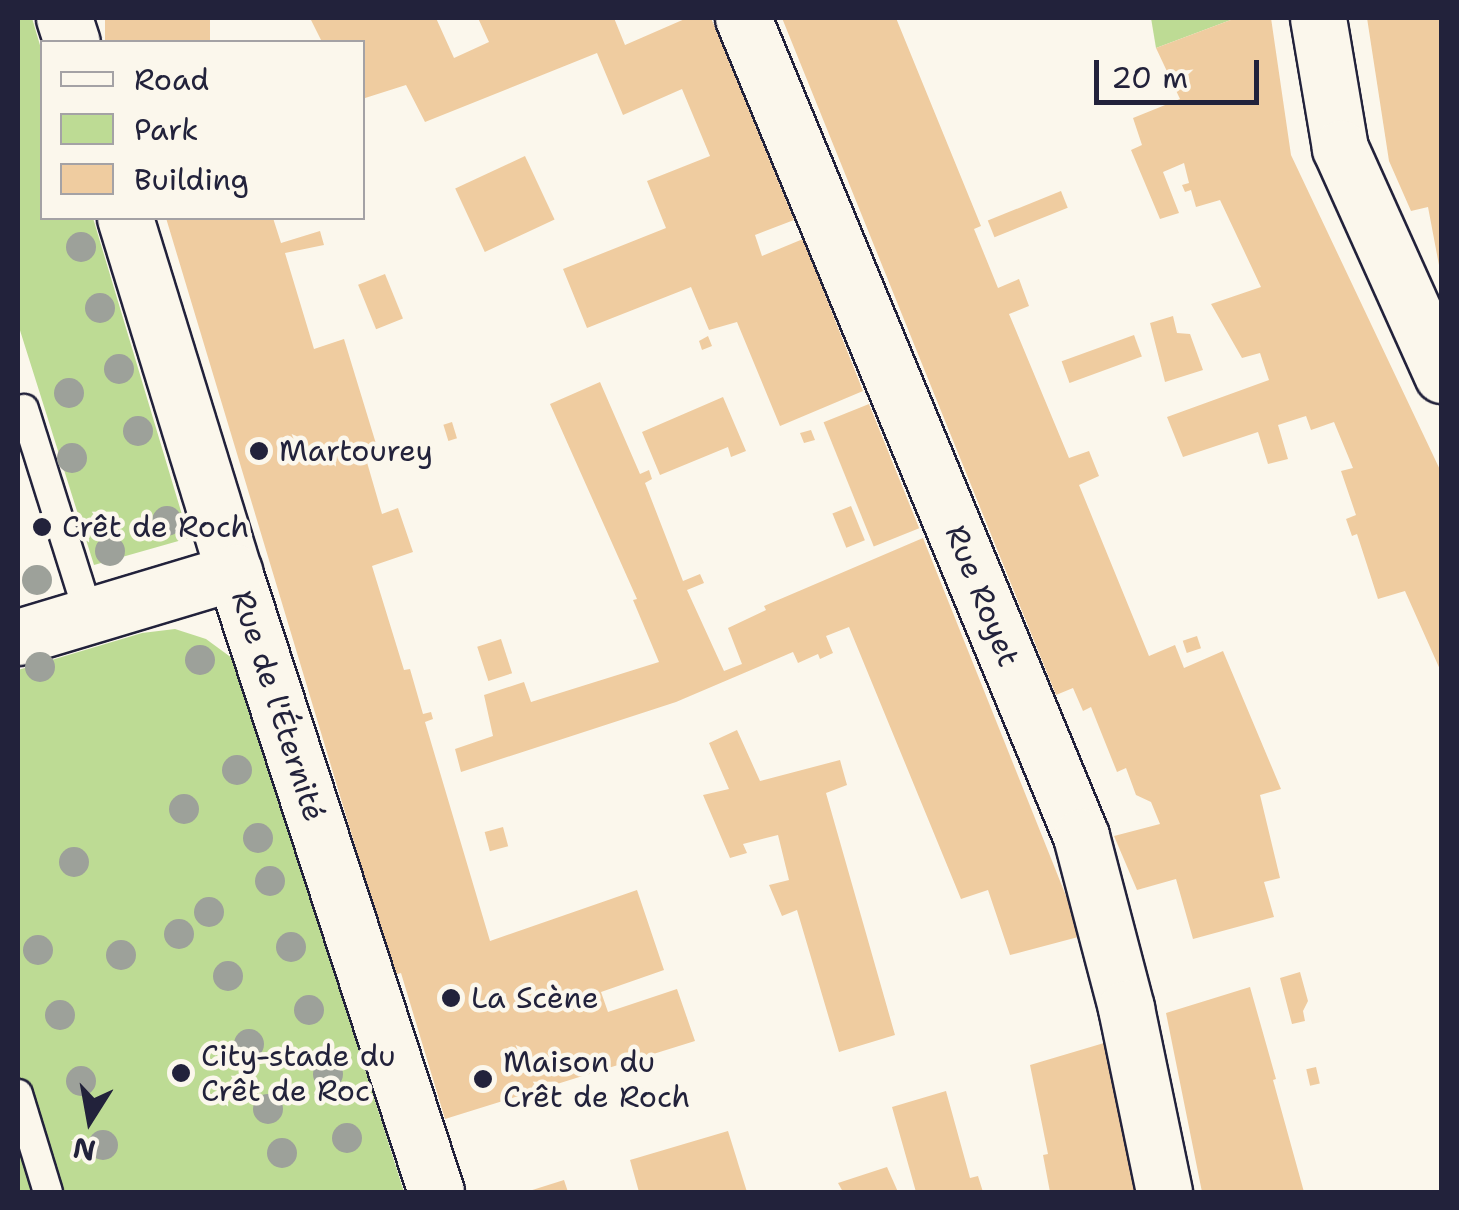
<!DOCTYPE html>
<meta charset="utf-8">
<style>
body{margin:0}
#map{position:relative;width:1459px;height:1210px;overflow:hidden;background:#fbf7ec;font-family:"Shantell Sans",sans-serif}
div>[style]{position:absolute}
[style*='--x']{left:calc(var(--x)*1px);top:calc(var(--y)*1px);width:calc(var(--w)*1px);rotate:calc(var(--a)*1deg)}
.green>*{inset:0;background:#bddb94}
.building>*{inset:0;background:#efcca0;transform-origin:0 0}
.roads{filter:drop-shadow(2px 0 #22223b) drop-shadow(-2px 0 #22223b) drop-shadow(0 2px #22223b) drop-shadow(0 -2px #22223b)}
.service>*{height:28px;margin:-14px;padding:0 14px;transform-origin:14px;border-radius:14px;background:#fbf7ec}
.minor>*{height:55px;margin:-27.5px;padding:0 27.5px;transform-origin:27.5px;border-radius:27.5px;background:#fbf7ec}
.trees>*{width:30px;height:30px;margin:-15px;border-radius:50%;background:#9da19a}
.dots>*{width:28px;height:28px;translate:-50% -50%;box-sizing:border-box;border:5px solid #fbf7ec;border-radius:50%}
span{translate:-50% -50%;white-space:nowrap;text-align:center;line-height:1.15;-webkit-text-stroke:9px #fbf7ec;paint-order:stroke}
.poi-label{font-size:30px;color:#22223b}
.left{translate:0 -50%;text-align:left}
.street-label{font-size:30px;color:#22223b}
.frame{position:absolute;inset:0;border:20px solid #22223b;pointer-events:none}
.legend{position:absolute;left:40px;top:40px;width:325px;height:180px;box-sizing:border-box;background:#fbf7ec;border:2px solid #a4a2a5;margin:0;padding:12px 18px;list-style:none;font-size:30px;color:#22223b}
.legend li{display:flex;align-items:center;gap:20px;height:50px}
.legend b{width:50px;border:2px solid #a4a2a5}
.north{position:absolute;left:40px;top:1070px;width:100px;height:100px;-webkit-text-stroke:8px #fbf7ec;paint-order:stroke;rotate:191deg;font-size:28px;font-weight:700;line-height:40px;text-align:center;color:#22223b}
.north::after{content:'';display:block;margin:auto;width:35px;height:45px;background:#22223b;clip-path:polygon(50% 0,100% 100%,50% 72%,0 100%)}
.scale{position:absolute;left:1094px;top:60px;width:165px;height:45px;box-sizing:border-box;border:5px solid #22223b;border-top:0;padding-left:12px;font-size:30px;line-height:35px;white-space:nowrap;color:#22223b;-webkit-text-stroke:8px #fbf7ec;paint-order:stroke}
</style>
<div id="map">
<div class="green">
<div style="clip-path:polygon(18px 18px,32px 18px,42px 52px,42px 218px,93px 218px,189px 538px,94px 565px,18px 324px)"></div>
<div style="clip-path:polygon(1151px 18px,1236px 18px,1156px 48px)"></div>
<div style="clip-path:polygon(175px 629px,206px 639px,236px 661px,404px 1192px,18px 1192px,18px 670px,142px 633px)"></div>
</div>
<div class="building">
<div style="left:105px;top:18px;width:105px;height:25px"></div>
<div style="clip-path:polygon(310px 18px,436px 18px,454px 58px,489px 42px,478px 18px,614px 18px,625px 45px,687px 18px,711px 18px,794px 220px,755px 235px,762px 256px,803px 239px,863px 391px,780px 426px,737px 322px,709px 330px,691px 287px,587px 328px,563px 269px,666px 228px,647px 181px,710px 156px,682px 89px,623px 115px,597px 53px,425px 122px,406px 85px,362px 99px,362px 42px,322px 42px)"></div>
<div style="clip-path:polygon(782px 18px,896px 18px,981px 226px,974px 229px,998px 288px,1019px 279px,1029px 306px,1009px 314px,1069px 458px,1089px 451px,1099px 476px,1079px 485px,1149px 656px,1175px 645px,1184px 668px,1223px 651px,1281px 789px,1260px 795px,1280px 878px,1264px 882px,1274px 917px,1193px 939px,1176px 879px,1137px 890px,1114px 836px,1160px 824px,1151px 802px,1136px 795px,1126px 768px,1117px 772px,1091px 707px,1083px 711px,1073px 688px,1056px 695px)"></div>
<div style="clip-path:polygon(1236px 18px,1271px 18px,1291px 155px,1442px 474px,1442px 674px,1405px 591px,1378px 599px,1357px 534px,1352px 536px,1346px 519px,1356px 515px,1341px 471px,1353px 468px,1334px 422px,1311px 430px,1306px 416px,1278px 425px,1288px 459px,1268px 464px,1258px 432px,1183px 457px,1167px 417px,1269px 380px,1260px 353px,1242px 358px,1211px 304px,1261px 287px,1220px 200px,1196px 207px,1191px 190px,1185px 192px,1182px 185px,1189px 183px,1184px 163px,1163px 172px,1179px 213px,1160px 219px,1131px 150px,1142px 145px,1133px 118px,1180px 99px,1156px 48px)"></div>
<div style="clip-path:polygon(1367px 18px,1442px 18px,1442px 281px,1428px 207px,1411px 211px,1389px 161px)"></div>
<div style="left:525px;top:156px;width:70px;height:77px;rotate:65deg"></div>
<div style="left:1061px;top:191px;width:18px;height:79px;rotate:68deg"></div>
<div style="clip-path:polygon(166px 218px,273px 218px,281px 243px,320px 231px,324px 245px,285px 253px,314px 349px,344px 339px,377px 447px,364px 452px,382px 514px,398px 508px,413px 552px,372px 566px,404px 670px,410px 669px,423px 714px,431px 712px,433px 719px,425px 722px,490px 941px,637px 890px,664px 970px,601px 992px,608px 1012px,677px 989px,695px 1041px,445px 1119px,401px 973px,394px 975px)"></div>
<div style="left:385px;top:274px;width:48px;height:29px;rotate:68deg"></div>
<div style="clip-path:polygon(1173px 316px,1177px 333px,1190px 334px,1203px 370px,1165px 382px,1150px 323px)"></div>
<div style="left:1134px;top:335px;width:23px;height:77px;rotate:70deg"></div>
<div style="clip-path:polygon(708px 336px,712px 346px,702px 350px,699px 341px)"></div>
<div style="clip-path:polygon(600px 382px,640px 474px,649px 470px,652px 479px,645px 483px,683px 581px,700px 574px,704px 583px,687px 590px,724px 671px,742px 664px,728px 628px,766px 610px,764px 606px,923px 538px,1082px 936px,1010px 955px,988px 890px,961px 899px,849px 627px,826px 636px,833px 653px,820px 659px,818px 654px,798px 663px,793px 652px,676px 702px,461px 772px,455px 749px,493px 736px,484px 695px,524px 682px,531px 702px,659px 662px,633px 600px,637px 599px,550px 404px)"></div>
<div style="clip-path:polygon(723px 397px,746px 451px,731px 457px,728px 447px,660px 475px,642px 432px)"></div>
<div style="left:869px;top:404px;width:134px;height:49px;rotate:68deg"></div>
<div style="left:452px;top:422px;width:17px;height:9px;rotate:73deg"></div>
<div style="clip-path:polygon(811px 430px,815px 440px,804px 443px,800px 433px)"></div>
<div style="left:851px;top:506px;width:37px;height:20px;rotate:68deg"></div>
<div style="left:42px;top:519px;width:13px;height:7px;rotate:67deg"></div>
<div style="left:1197px;top:636px;width:13px;height:15px;rotate:72deg"></div>
<div style="left:501px;top:639px;width:36px;height:25px;rotate:72deg"></div>
<div style="clip-path:polygon(737px 730px,760px 781px,840px 760px,847px 785px,826px 793px,895px 1035px,839px 1052px,797px 910px,782px 916px,769px 885px,789px 880px,778px 835px,743px 844px,747px 853px,730px 858px,703px 795px,729px 789px,709px 743px)"></div>
<div style="left:503px;top:827px;width:20px;height:19px;rotate:75deg"></div>
<div style="clip-path:polygon(1300px 972px,1308px 1001px,1303px 1011px,1305px 1021px,1292px 1024px,1280px 978px)"></div>
<div style="clip-path:polygon(1250px 987px,1276px 1079px,1273px 1080px,1304px 1192px,1202px 1192px,1166px 1013px)"></div>
<div style="clip-path:polygon(1104px 1043px,1136px 1192px,1050px 1192px,1043px 1155px,1048px 1154px,1030px 1065px)"></div>
<div style="left:1316px;top:1067px;width:17px;height:10px;rotate:77deg"></div>
<div style="clip-path:polygon(946px 1091px,970px 1178px,978px 1176px,983px 1192px,916px 1192px,892px 1107px)"></div>
<div style="clip-path:polygon(728px 1131px,747px 1192px,639px 1192px,630px 1160px)"></div>
<div style="clip-path:polygon(887px 1167px,898px 1192px,843px 1192px,838px 1183px)"></div>
<div style="clip-path:polygon(564px 1180px,568px 1192px,526px 1192px)"></div>
</div>
<div class="roads">
<div class="service">
<div style="--x:24;--y:409;--w:216;--a:72.5"></div>
<div style="--x:18;--y:1094;--w:102;--a:73"></div>
</div>
<div class="minor">
<div style="--x:64;--y:18;--w:25;--a:72"></div>
<div style="--x:743;--y:18;--w:885;--a:67.55"></div>
<div style="--x:1081;--y:836;--w:178;--a:75.3"></div>
<div style="--x:1126;--y:1008;--w:188;--a:78.3"></div>
<div style="--x:1318;--y:18;--w:132;--a:80.4"></div>
<div style="--x:1340;--y:148;--w:249;--a:65.8"></div>
<div style="--x:125;--y:218;--w:370;--a:72.9"></div>
<div style="--x:234;--y:572;--w:652;--a:71.95"></div>
<div style="--x:18;--y:637;--w:226;--a:-16.7"></div>
</div>
</div>
<div class="trees">
<div style="left:81px;top:247px"></div>
<div style="left:100px;top:308px"></div>
<div style="left:119px;top:369px"></div>
<div style="left:69px;top:393px"></div>
<div style="left:138px;top:431px"></div>
<div style="left:72px;top:458px"></div>
<div style="left:167px;top:521px"></div>
<div style="left:110px;top:551px"></div>
<div style="left:37px;top:580px"></div>
<div style="left:200px;top:660px"></div>
<div style="left:40px;top:667px"></div>
<div style="left:237px;top:770px"></div>
<div style="left:184px;top:809px"></div>
<div style="left:258px;top:838px"></div>
<div style="left:74px;top:862px"></div>
<div style="left:270px;top:881px"></div>
<div style="left:209px;top:912px"></div>
<div style="left:179px;top:934px"></div>
<div style="left:291px;top:947px"></div>
<div style="left:38px;top:950px"></div>
<div style="left:121px;top:955px"></div>
<div style="left:228px;top:976px"></div>
<div style="left:309px;top:1010px"></div>
<div style="left:60px;top:1015px"></div>
<div style="left:249px;top:1044px"></div>
<div style="left:328px;top:1074px"></div>
<div style="left:81px;top:1081px"></div>
<div style="left:268px;top:1109px"></div>
<div style="left:347px;top:1138px"></div>
<div style="left:103px;top:1145px"></div>
<div style="left:282px;top:1153px"></div>
</div>
<div class="dots">
<div style="left:259px;top:451px;background:#22223b"></div>
<div style="left:42px;top:527px;background:#22223b"></div>
<div style="left:451px;top:998px;background:#22223b"></div>
<div style="left:181px;top:1073px;background:#22223b"></div>
<div style="left:483px;top:1079px;background:#22223b"></div>
</div>
<div class="poi-label">
<span class="left" style="left:279px;top:451px">Martourey</span>
<span class="left" style="left:62px;top:527px">Crêt de Roch</span>
<span class="left" style="left:471px;top:998px">La Scène</span>
<span class="left" style="left:201px;top:1073px">City-stade du<br>Crêt de Roc</span>
<span class="left" style="left:503px;top:1079px">Maison du<br>Crêt de Roch</span>
</div>
<div class="street-label">
<span style="left:982px;top:596px;rotate:68deg">Rue Royet</span>
<span style="left:278px;top:706px;rotate:72deg">Rue de l'Éternité</span>
</div>
<div class="frame"></div>
<ul class="legend">
<li><b style="height:12px;background:#fbf7ec"></b>Road</li>
<li><b style="height:28px;background:#bddb94"></b>Park</li>
<li><b style="height:28px;background:#efcca0"></b>Building</li>
</ul>
<div class="north">N</div>
<div class="scale">20 m</div>
</div>
